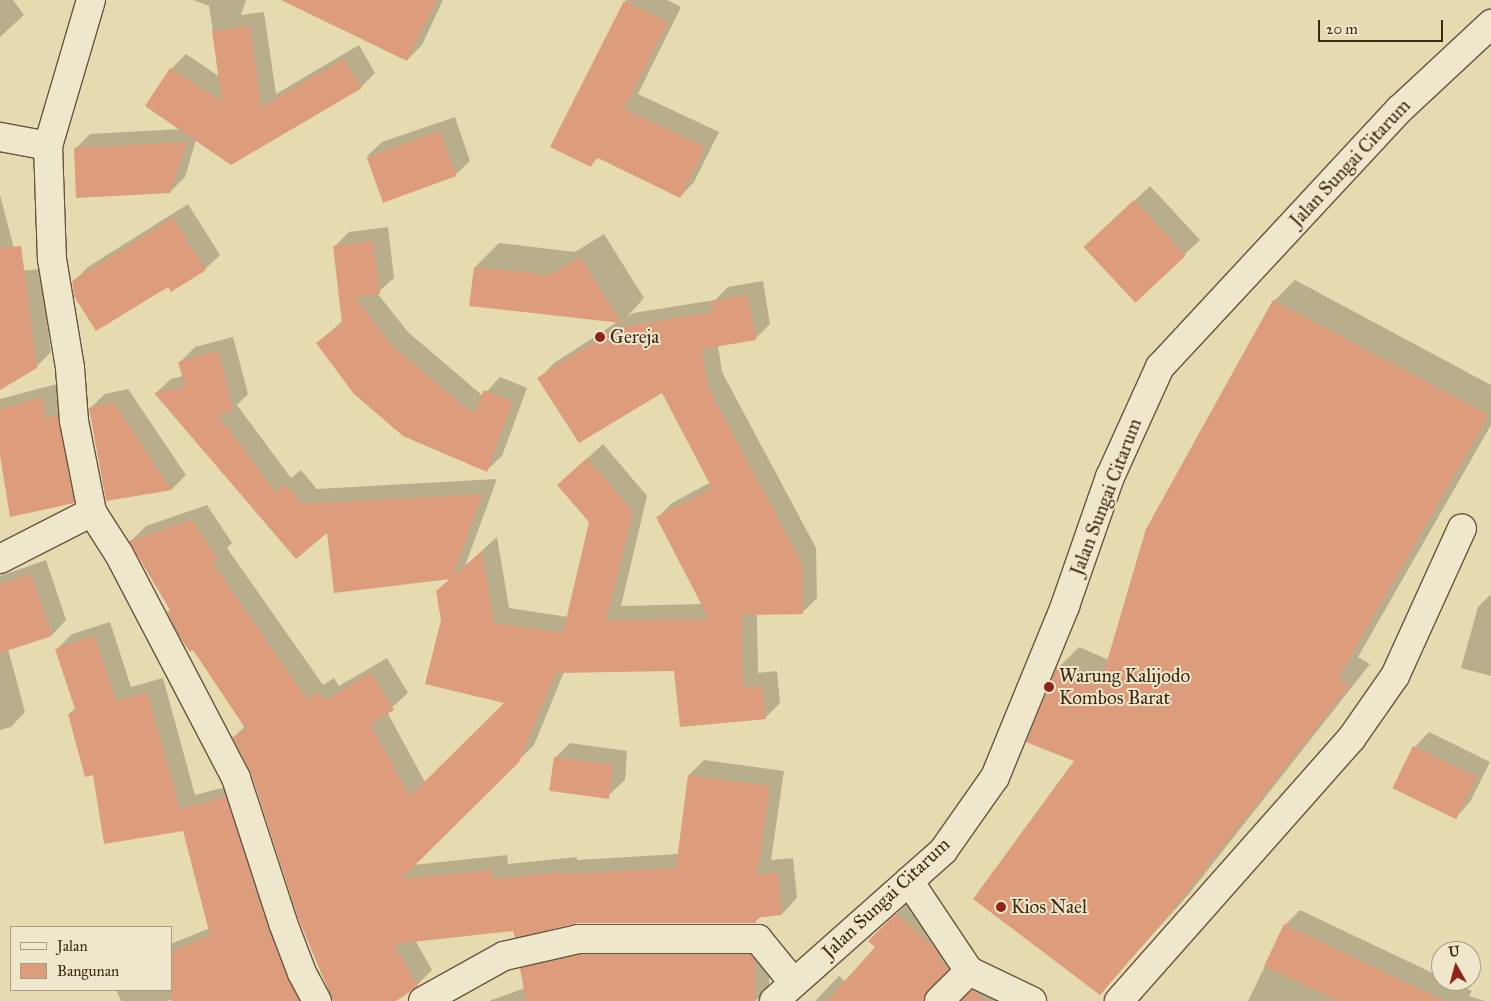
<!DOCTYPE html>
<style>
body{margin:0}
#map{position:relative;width:1491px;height:1001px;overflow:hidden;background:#e6dab0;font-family:"IM FELL Great Primer",serif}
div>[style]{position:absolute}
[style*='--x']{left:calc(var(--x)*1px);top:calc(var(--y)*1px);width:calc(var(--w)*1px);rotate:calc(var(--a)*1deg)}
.shadow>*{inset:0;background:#0003}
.building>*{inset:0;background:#dd9c7b;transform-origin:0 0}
.roads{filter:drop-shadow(1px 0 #68543b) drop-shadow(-1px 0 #68543b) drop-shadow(0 1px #68543b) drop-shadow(0 -1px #68543b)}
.minor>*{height:28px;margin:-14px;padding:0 14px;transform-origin:14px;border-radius:14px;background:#efe7cc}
.dots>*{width:14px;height:14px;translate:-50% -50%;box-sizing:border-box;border:2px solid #efe7cc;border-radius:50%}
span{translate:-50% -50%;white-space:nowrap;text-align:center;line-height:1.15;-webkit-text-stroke:4px #efe7cc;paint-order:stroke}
.street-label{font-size:19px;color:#3e2814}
.poi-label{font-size:19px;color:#3e2814}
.left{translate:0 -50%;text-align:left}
.legend{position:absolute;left:10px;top:926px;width:162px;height:65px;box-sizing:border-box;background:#efe7cc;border:1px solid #a89b82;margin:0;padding:6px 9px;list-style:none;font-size:15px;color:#3e2814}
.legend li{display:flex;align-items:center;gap:10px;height:25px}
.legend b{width:25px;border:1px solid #a89b82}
.north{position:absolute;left:1431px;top:941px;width:50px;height:50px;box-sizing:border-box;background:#efe7cc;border:1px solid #a89b82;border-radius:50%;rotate:353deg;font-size:14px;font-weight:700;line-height:20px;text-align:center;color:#3e2814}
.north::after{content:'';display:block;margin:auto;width:18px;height:22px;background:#8f2418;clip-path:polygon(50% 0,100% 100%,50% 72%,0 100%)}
.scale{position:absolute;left:1318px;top:20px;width:125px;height:22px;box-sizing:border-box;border:2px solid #3e2814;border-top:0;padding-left:6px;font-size:15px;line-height:18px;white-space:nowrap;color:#3e2814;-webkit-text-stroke:4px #efe7cc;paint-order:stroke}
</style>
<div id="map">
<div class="shadow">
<div style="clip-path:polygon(0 0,13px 0,24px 15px,0 37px)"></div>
<div style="clip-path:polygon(193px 0,246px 0,241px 15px,264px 12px,276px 94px,359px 45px,375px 73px,361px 87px,196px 140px,185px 177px,170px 192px,75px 149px,90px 134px,181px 129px,171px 69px,186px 54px,220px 77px,209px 6px)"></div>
<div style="clip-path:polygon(311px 0,443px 0,422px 45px,407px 60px)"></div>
<div style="clip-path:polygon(626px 0,667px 0,681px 7px,638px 94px,719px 132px,694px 182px,680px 197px,599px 157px,591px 165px,552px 147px)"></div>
<div style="clip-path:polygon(455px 117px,470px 161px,455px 175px,367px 156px,382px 142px)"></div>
<div style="clip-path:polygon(1150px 186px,1200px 240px,1135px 300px,1100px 233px)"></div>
<div style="clip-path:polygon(0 195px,20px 271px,40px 269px,51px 352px,36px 367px,0 389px)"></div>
<div style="clip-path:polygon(188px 204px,220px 255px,205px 269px,168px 285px,73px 282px,88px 267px)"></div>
<div style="clip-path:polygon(388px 227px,394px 278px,377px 293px,408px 332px,483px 396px,500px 377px,527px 388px,502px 456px,487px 470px,318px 343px,343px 320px,334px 247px,349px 232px)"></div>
<div style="clip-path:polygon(604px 234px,644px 298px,627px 317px,633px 313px,715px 300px,728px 287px,763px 281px,770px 324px,755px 339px,718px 345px,722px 372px,816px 548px,817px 598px,802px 613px,757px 614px,758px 673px,777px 671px,780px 703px,765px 718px,675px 670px,564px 672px,534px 745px,413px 865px,507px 855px,508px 864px,577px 857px,577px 860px,679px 854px,689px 775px,704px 760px,784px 771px,771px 860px,793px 858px,797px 898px,782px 914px,762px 916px,755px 922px,578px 922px,415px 940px,432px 970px,417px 985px,393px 1001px,333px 1001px,252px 773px,234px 737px,245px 726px,131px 541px,146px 526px,207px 505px,232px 543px,227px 548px,323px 685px,334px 678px,339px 686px,387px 658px,408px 693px,387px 712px,425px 782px,507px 702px,442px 620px,437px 592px,452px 577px,328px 531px,296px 557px,156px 393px,171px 379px,183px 376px,180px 362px,195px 347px,233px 337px,248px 394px,237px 405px,291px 478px,301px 470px,317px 489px,497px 479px,465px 566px,497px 537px,509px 608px,568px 617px,590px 522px,558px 485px,603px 444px,647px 496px,621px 606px,703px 604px,657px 518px,672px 503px,711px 482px,663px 391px,539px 379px,554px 363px,619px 321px,475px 267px,499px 243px,575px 252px)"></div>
<div style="clip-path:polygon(1295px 280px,1491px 385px,1491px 425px,1358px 657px,1370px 664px,1188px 895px,1100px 993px,1076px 761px,1058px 668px,1079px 647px,1109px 660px,1147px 530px,1274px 301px)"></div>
<div style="clip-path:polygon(57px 384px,59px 404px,88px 488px,74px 502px,0 447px,0 399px)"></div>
<div style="clip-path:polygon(128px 389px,186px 475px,172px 489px,109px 499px,90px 408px,105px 394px)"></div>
<div style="clip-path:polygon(46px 560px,66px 620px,52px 635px,8px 649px,25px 712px,11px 727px,0 730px,0 576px)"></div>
<div style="clip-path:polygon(1491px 594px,1491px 676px,1461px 668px,1478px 607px)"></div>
<div style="clip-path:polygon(110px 622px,131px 687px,163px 678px,195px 795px,241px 783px,318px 993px,331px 1001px,179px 1001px,177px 997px,167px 1001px,121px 1001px,116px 990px,171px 990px,171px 944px,210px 928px,184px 829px,94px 774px,69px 714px,76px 708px,57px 649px,72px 634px)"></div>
<div style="clip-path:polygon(1429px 732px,1490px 762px,1470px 802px,1456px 817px,1415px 747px)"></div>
<div style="clip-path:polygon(570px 743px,627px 751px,625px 780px,610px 794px,555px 758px)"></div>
<div style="clip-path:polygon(911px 900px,962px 954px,938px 981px,942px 998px,954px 1001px,815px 1001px,839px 976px,846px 982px,877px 947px,884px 926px)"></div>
<div style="clip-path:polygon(1300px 910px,1441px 977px,1441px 981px,1450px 981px,1472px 991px,1469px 996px,1485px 1001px,1248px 1001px,1285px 925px)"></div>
<div style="clip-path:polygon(770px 946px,769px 987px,755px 1001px,489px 1001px,525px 988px,522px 969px,536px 954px)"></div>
<div style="clip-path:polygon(987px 977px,1014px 1001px,960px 1001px)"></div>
</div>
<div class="building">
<div style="clip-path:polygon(281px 0,437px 0,407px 61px)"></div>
<div style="clip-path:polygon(624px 1px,668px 22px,624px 109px,705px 147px,680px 198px,596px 157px,591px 167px,550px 147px)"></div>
<div style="clip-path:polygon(250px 26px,261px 107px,344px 59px,362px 88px,231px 165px,145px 106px,170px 68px,222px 102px,212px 31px)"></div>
<div style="left:440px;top:131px;width:48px;height:78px;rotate:70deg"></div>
<div style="clip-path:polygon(187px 142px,170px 193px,76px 198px,74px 148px)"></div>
<div style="left:1134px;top:200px;width:76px;height:69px;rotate:47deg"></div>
<div style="clip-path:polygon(173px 218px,206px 270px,171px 292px,168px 287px,96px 331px,74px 296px,72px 281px)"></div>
<div style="clip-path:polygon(373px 241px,380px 294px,355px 297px,393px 347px,474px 414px,484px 390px,513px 402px,487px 472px,403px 436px,354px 394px,316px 343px,342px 323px,333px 246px)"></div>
<div style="clip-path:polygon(21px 246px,37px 368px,0 390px,0 248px)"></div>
<div style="clip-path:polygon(580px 257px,621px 323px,469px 306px,474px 267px,550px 275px)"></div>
<div style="clip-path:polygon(748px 295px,756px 340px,702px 349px,708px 387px,802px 564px,803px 614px,742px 615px,743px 688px,762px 686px,766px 719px,680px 727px,674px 671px,556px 673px,519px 762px,401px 879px,492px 870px,493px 879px,562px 872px,562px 874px,676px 868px,688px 775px,770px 786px,757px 875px,778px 872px,782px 915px,756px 918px,756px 923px,578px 923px,515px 938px,513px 931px,394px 944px,418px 986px,396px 1001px,333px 1001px,298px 918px,251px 773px,232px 737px,247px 731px,193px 650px,190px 652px,179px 636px,167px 612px,170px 610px,129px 541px,192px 520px,218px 559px,212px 562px,307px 699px,319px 692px,324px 701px,371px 673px,394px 710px,370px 724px,410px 796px,504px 703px,425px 684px,441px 620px,436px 591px,450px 579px,334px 593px,327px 533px,296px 559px,154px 393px,185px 387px,178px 362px,218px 351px,234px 411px,218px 415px,276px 492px,285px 484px,302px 504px,483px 494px,452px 577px,482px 551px,494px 623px,563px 633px,589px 522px,557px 485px,587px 458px,633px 512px,606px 620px,709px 619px,656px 517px,712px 488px,662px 393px,579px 443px,537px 378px,616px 328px,713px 312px,712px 301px)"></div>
<div style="clip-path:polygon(1273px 300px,1489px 415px,1338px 678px,1350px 685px,1167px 917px,1100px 995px,973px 899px,1074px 761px,1026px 742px,1057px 667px,1100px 685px,1146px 529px)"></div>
<div style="clip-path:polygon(43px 397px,45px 418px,58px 415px,74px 503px,10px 517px,0 455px,0 409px)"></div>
<div style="clip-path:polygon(114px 402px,172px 490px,106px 501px,89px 408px)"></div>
<div style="clip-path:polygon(31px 574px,52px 636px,0 653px,0 585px)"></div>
<div style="clip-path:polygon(95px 636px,116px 701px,147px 692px,180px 809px,226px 797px,268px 929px,299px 1001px,171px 1001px,171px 952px,210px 935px,183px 831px,104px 844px,93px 775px,85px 777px,68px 714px,76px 712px,55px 649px)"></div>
<div style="left:1413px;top:746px;width:71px;height:47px;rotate:26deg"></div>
<div style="left:554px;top:757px;width:60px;height:34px;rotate:8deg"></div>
<div style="clip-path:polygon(896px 914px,934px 947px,940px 955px,937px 958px,949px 969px,928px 990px,924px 1001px,827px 1001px,875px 947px,868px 941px)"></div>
<div style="clip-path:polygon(1284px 924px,1444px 1001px,1337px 1001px,1264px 966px)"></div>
<div style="clip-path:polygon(580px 955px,751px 955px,755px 961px,755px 1001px,526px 1001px,520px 968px)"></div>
<div style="clip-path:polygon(972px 990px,973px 990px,985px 1001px,961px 1001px)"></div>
</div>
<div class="roads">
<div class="minor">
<div style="--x:91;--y:0;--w:152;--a:106.4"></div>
<div style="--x:48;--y:146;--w:113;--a:88"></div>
<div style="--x:52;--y:259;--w:110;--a:80.6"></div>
<div style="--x:70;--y:368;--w:53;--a:85.7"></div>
<div style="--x:74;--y:421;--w:93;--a:78.8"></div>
<div style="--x:92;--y:512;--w:50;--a:57.3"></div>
<div style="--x:119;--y:554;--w:253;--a:62.4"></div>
<div style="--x:236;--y:778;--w:152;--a:72"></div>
<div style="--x:283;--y:923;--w:53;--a:69.2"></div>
<div style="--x:302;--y:973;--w:32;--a:62"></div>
<div style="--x:0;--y:137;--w:49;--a:10.6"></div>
<div style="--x:0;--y:559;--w:103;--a:-27.1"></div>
<div style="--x:909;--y:881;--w:108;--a:56.3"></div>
<div style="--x:969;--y:971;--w:70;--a:25.5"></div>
<div style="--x:423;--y:1001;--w:93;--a:-29.1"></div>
<div style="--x:504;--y:956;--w:76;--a:-12.9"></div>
<div style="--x:578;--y:939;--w:180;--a:0"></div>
<div style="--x:758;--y:939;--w:55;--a:50.9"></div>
<div style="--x:774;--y:1001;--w:226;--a:-41.6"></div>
<div style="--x:943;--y:851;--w:90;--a:-54.9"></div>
<div style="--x:995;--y:777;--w:185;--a:-67.7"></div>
<div style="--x:1065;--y:606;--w:137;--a:-70.8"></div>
<div style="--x:1110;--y:477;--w:121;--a:-65.6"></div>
<div style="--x:1160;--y:367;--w:352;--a:-47.1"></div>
<div style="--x:1400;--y:109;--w:125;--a:-43"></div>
<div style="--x:939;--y:1001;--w:42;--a:-45"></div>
<div style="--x:1119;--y:1001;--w:350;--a:-48.5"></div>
<div style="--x:1351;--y:739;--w:77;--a:-55.1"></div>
<div style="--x:1395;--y:676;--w:162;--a:-65.6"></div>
</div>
</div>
<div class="dots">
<div style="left:600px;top:337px;background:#8f2418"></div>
<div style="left:1049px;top:687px;background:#8f2418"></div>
<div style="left:1001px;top:907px;background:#8f2418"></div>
</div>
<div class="street-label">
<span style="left:1350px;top:163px;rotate:-47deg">Jalan Sungai Citarum</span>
<span style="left:1106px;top:497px;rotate:-69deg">Jalan Sungai Citarum</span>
<span style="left:886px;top:898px;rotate:-43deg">Jalan Sungai Citarum</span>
</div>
<div class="poi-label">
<span class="left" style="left:610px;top:337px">Gereja</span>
<span class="left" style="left:1059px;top:687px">Warung Kalijodo<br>Kombos Barat</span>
<span class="left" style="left:1011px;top:907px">Kios Nael</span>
</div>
<ul class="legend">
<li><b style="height:6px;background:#efe7cc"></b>Jalan</li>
<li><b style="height:14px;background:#dd9c7b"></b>Bangunan</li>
</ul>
<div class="north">U</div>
<div class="scale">20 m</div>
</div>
